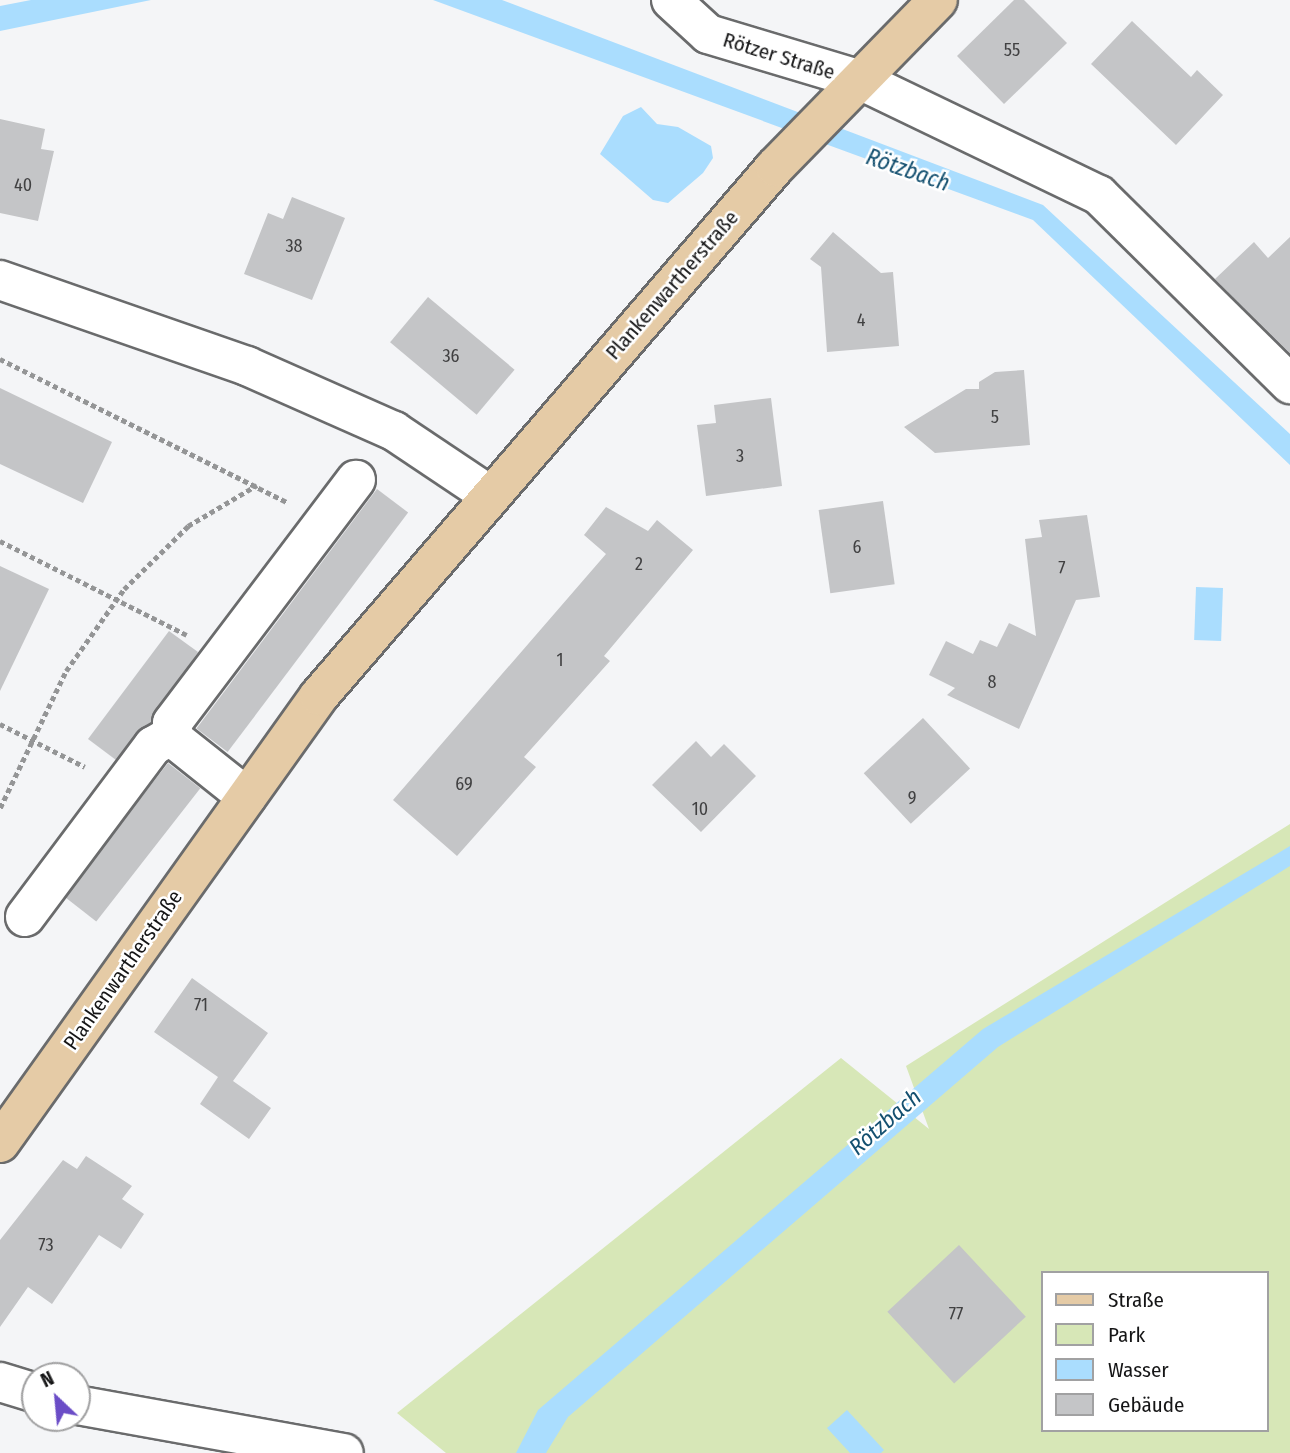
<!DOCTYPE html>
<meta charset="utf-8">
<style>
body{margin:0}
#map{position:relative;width:1290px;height:1453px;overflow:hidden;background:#f4f5f7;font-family:"Fira Sans Condensed",sans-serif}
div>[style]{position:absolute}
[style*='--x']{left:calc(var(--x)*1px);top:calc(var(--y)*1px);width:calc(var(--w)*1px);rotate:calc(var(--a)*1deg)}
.green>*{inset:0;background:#d7e7b7}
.water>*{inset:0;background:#aaddfe;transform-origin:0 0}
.building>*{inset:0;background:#c4c5c7;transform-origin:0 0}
.path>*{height:4.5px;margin-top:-2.25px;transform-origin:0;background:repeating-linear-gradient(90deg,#949596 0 5px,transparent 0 8.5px)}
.roads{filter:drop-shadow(2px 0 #6a6b6c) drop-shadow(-2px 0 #6a6b6c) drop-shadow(0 2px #6a6b6c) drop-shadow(0 -2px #6a6b6c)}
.minor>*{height:38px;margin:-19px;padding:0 19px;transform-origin:19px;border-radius:19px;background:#fff}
.major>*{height:38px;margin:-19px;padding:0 19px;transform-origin:19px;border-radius:19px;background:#e5cba6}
span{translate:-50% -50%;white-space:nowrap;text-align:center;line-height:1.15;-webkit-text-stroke:5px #fff;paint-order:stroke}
.number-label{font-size:18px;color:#414142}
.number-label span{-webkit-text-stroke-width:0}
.street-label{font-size:21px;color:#151516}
.water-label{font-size:23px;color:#145070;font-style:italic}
.legend{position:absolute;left:1041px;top:1271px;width:228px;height:161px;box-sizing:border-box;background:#fff;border:2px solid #a1a1a2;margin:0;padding:9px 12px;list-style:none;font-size:21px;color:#151516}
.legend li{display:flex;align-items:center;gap:14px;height:35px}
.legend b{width:35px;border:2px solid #a1a1a2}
.north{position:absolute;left:21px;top:1362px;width:70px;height:70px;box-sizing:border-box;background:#fff;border:2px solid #a1a1a2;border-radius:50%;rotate:334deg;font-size:19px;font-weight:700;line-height:28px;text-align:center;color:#151516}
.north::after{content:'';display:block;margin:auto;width:24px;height:32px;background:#6b4dc7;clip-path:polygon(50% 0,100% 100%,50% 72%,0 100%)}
</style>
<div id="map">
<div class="green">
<div style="clip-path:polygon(evenodd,1290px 824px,1290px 1453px,446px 1453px,397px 1413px,841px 1058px,929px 1129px,906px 1066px,1290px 824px,1043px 1273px,1267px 1273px,1267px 1430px,1043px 1430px,1043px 1273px)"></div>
</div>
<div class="water">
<div style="clip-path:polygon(31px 0,151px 0,0 31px,0 6px)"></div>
<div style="clip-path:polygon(433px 0,502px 0,1043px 205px,1290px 434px,1290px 465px,1033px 220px)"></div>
<div style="clip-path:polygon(641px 107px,657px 124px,678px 127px,711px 146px,713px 158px,703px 173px,668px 203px,653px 200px,600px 154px,623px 116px)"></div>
<div style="left:1196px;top:587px;width:27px;height:53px;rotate:2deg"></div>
<div style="clip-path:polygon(1290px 846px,1290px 866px,998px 1047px,568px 1417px,546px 1453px,516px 1453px,538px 1410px,983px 1029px)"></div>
<div style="clip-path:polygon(847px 1410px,884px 1450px,881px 1453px,850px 1453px,827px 1428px)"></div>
</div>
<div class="building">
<div style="clip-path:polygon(1014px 0,1024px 0,1067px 43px,1004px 104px,957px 56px)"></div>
<div style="clip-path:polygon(1132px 21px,1191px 77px,1197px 70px,1223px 95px,1176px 145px,1091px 64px)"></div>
<div style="clip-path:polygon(0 119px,45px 129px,41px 149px,54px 151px,38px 221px,0 213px)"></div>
<div style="clip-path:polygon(292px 197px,345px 218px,312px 300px,244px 274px,268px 213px,283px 219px)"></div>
<div style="clip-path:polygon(833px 232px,881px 273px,893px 272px,899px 346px,827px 352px,821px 267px,810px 259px)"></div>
<div style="clip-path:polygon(1290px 237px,1290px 353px,1215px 279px,1254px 242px,1268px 258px)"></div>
<div style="left:428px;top:297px;width:113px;height:59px;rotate:40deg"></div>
<div style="clip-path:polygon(1024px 370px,1030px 445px,935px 453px,904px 427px,966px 389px,979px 389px,979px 382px,995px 372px)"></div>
<div style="clip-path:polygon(0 388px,112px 442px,83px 503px,0 464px)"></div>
<div style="clip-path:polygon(771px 398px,782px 486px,706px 496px,697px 425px,716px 423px,714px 405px)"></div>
<div style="left:377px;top:489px;width:39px;height:300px;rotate:37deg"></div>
<div style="left:883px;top:501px;width:84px;height:65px;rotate:82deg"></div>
<div style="clip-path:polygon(606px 507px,648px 531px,657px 520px,693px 550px,604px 656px,610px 661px,524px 757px,536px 767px,457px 856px,393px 800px,606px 554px,584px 535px)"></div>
<div style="clip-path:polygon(1087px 515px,1100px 597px,1076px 600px,1019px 729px,947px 695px,955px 688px,929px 675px,946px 641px,973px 654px,980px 640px,997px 647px,1009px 623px,1036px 636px,1025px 539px,1042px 537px,1039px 520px)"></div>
<div style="clip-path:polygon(0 566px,49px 589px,0 691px)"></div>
<div style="clip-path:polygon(169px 631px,198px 652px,151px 722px,116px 760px,88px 739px)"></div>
<div style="left:923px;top:718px;width:69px;height:81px;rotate:47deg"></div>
<div style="clip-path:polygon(696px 741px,711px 757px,724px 744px,756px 776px,701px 832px,652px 785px)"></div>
<div style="left:168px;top:763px;width:41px;height:169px;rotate:38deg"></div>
<div style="clip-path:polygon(192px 978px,268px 1033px,233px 1081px,271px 1108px,249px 1139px,200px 1104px,218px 1077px,154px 1032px)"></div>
<div style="clip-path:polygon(86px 1156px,132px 1186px,122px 1199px,144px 1214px,121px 1249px,99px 1235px,52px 1304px,28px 1287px,0 1327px,0 1240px,63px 1160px,77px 1169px)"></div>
<div style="left:959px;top:1245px;width:98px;height:98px;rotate:47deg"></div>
</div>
<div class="path">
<div style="--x:0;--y:359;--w:321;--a:26.5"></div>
<div style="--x:0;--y:541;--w:209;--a:26.7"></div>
<div style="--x:0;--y:724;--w:95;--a:26.8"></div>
<div style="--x:0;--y:808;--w:152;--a:-64.3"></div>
<div style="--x:66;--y:671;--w:100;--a:-54.7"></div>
<div style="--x:124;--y:589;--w:90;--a:-44.5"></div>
<div style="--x:188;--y:526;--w:80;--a:-30.7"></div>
</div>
<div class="roads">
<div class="minor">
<div style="--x:671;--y:0;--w:50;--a:42.6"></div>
<div style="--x:708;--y:34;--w:157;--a:16.7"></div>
<div style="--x:858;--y:79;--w:267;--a:25.7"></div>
<div style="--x:1099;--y:195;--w:269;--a:44.7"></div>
<div style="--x:0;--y:280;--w:262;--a:19.2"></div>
<div style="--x:247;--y:366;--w:161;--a:23.9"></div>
<div style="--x:394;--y:431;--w:113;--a:33.8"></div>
<div style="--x:174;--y:739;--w:16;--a:-97"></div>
<div style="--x:172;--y:723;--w:305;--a:-52.9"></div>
<div style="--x:25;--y:917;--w:214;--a:-53.2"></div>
<div style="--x:153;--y:746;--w:14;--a:-30"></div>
<div style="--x:165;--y:739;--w:9;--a:0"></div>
<div style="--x:174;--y:739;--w:93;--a:38.5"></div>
<div style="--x:0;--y:1382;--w:37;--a:17"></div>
<div style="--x:77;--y:1405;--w:271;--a:10.2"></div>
</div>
<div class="major">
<div style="--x:0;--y:1143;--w:549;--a:-54.49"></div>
<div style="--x:319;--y:696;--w:698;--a:-49.24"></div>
<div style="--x:775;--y:167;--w:233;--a:-45.7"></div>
</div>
</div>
<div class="number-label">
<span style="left:1012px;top:50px">55</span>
<span style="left:23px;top:185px">40</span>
<span style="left:294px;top:246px">38</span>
<span style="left:861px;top:320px">4</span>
<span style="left:451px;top:356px">36</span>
<span style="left:995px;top:417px">5</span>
<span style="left:740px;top:456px">3</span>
<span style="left:857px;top:547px">6</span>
<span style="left:639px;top:564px">2</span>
<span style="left:1062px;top:568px">7</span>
<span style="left:560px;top:660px">1</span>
<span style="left:992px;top:682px">8</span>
<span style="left:464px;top:784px">69</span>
<span style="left:912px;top:798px">9</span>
<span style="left:700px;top:809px">10</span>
<span style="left:201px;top:1005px">71</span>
<span style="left:46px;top:1245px">73</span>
<span style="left:956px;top:1314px">77</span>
</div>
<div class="street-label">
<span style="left:779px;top:56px;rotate:17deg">Rötzer Straße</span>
<span style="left:672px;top:285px;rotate:-49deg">Plankenwartherstraße</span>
<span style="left:123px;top:970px;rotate:-55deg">Plankenwartherstraße</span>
</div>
<div class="water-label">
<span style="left:908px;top:170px;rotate:19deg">Rötzbach</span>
<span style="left:885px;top:1122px;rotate:-41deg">Rötzbach</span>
</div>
<ul class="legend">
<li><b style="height:9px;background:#e5cba6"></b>Straße</li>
<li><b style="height:19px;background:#d7e7b7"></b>Park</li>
<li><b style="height:19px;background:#aaddfe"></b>Wasser</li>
<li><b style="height:19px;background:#c4c5c7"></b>Gebäude</li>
</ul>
<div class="north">N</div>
</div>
